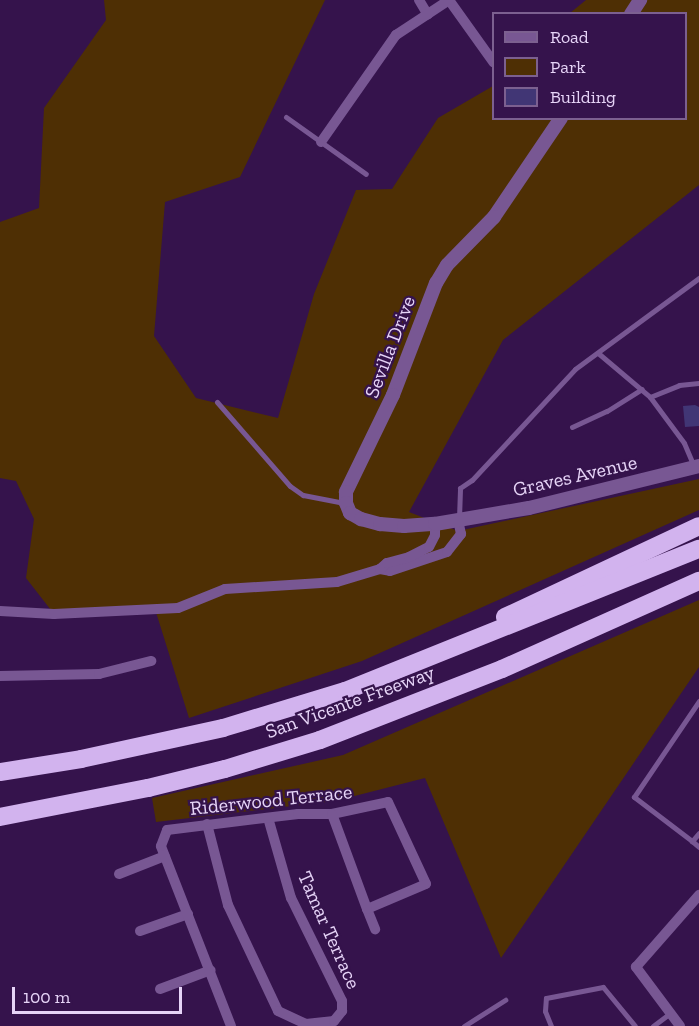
<!DOCTYPE html>
<style>
body{margin:0}
#map{position:relative;width:699px;height:1026px;overflow:hidden;background:#35134c;font-family:"Zilla Slab",serif}
div>[style]{position:absolute}
[style*='--x']{left:calc(var(--x)*1px);top:calc(var(--y)*1px);width:calc(var(--w)*1px);rotate:calc(var(--a)*1deg)}
.green>*{inset:0;background:#4e2f04}
.building>*{inset:0;background:#413675}
.service>*{height:5px;margin:-2.5px;padding:0 2.5px;transform-origin:2.5px;border-radius:2.5px;background:#785793}
.minor>*{height:10px;margin:-5px;padding:0 5px;transform-origin:5px;border-radius:5px;background:#785793}
.tertiary>*{height:14px;margin:-7px;padding:0 7px;transform-origin:7px;border-radius:7px;background:#785793}
.motorway>*{height:18px;margin:-9px;padding:0 9px;transform-origin:9px;border-radius:9px;background:#d2b3ee}
span{translate:-50% -50%;white-space:nowrap;text-align:center;line-height:1.15;-webkit-text-stroke:4.5px #35134c;paint-order:stroke}
.street-label{font-size:20px;color:#e6d4f7}
.legend{position:absolute;left:492px;top:12px;width:195px;height:108px;box-sizing:border-box;background:#35134c;border:2px solid #7c6090;margin:0;padding:8px 10px;list-style:none;font-size:18px;color:#e6d4f7}
.legend li{display:flex;align-items:center;gap:12px;height:30px}
.legend b{width:30px;border:2px solid #7c6090}
.scale{position:absolute;left:12px;top:987px;width:170px;height:27px;box-sizing:border-box;border:3px solid #e6d4f7;border-top:0;padding-left:8px;font-size:18px;line-height:21px;white-space:nowrap;color:#e6d4f7;-webkit-text-stroke:4px #35134c;paint-order:stroke}
</style>
<div id="map">
<div class="green">
<div style="clip-path:polygon(104px 0,325px 0,240px 177px,165px 202px,154px 336px,196px 398px,278px 418px,314px 294px,356px 190px,392px 189px,438px 118px,493px 86px,494px 118px,686px 118px,686px 14px,570px 13px,586px 0,699px 0,699px 185px,503px 340px,409px 512px,458px 531px,699px 479px,699px 510px,362px 661px,189px 718px,155px 609px,54px 614px,26px 578px,34px 519px,16px 481px,0 478px,0 222px,39px 208px,44px 108px,106px 20px)"></div>
<div style="clip-path:polygon(699px 600px,699px 667px,501px 958px,425px 778px,335px 801px,156px 822px,152px 798px,343px 755px)"></div>
</div>
<div class="building">
<div style="clip-path:polygon(695px 405px,699px 407px,699px 426px,685px 427px,683px 406px)"></div>
</div>
<div class="service">
<div style="--x:286;--y:117;--w:98;--a:35.5"></div>
<div style="--x:598;--y:353;--w:68;--a:40.2"></div>
<div style="--x:650;--y:397;--w:57;--a:53.5"></div>
<div style="--x:684;--y:443;--w:25;--a:67"></div>
<div style="--x:650;--y:397;--w:31;--a:-22"></div>
<div style="--x:679;--y:385;--w:20;--a:-6"></div>
<div style="--x:217;--y:402;--w:111;--a:49"></div>
<div style="--x:290;--y:486;--w:16;--a:35"></div>
<div style="--x:303;--y:495;--w:42;--a:11"></div>
<div style="--x:572;--y:427;--w:38;--a:-25"></div>
<div style="--x:607;--y:411;--w:41;--a:-32.2"></div>
<div style="--x:459;--y:518;--w:30;--a:-88"></div>
<div style="--x:460;--y:488;--w:14;--a:-34"></div>
<div style="--x:472;--y:480;--w:151;--a:-47.1"></div>
<div style="--x:575;--y:369;--w:154;--a:-36.3"></div>
<div style="--x:699;--y:833;--w:11;--a:131"></div>
<div style="--x:692;--y:841;--w:9;--a:41"></div>
<div style="--x:692;--y:841;--w:73;--a:-142.8"></div>
<div style="--x:634;--y:797;--w:116;--a:-55.9"></div>
<div style="--x:464;--y:1026;--w:49;--a:-32.4"></div>
<div style="--x:551;--y:1026;--w:16;--a:-112"></div>
<div style="--x:545;--y:1011;--w:13;--a:-86"></div>
<div style="--x:546;--y:998;--w:58;--a:-10.9"></div>
<div style="--x:603;--y:987;--w:50;--a:50.6"></div>
<div style="--x:653;--y:1026;--w:20;--a:-37"></div>
</div>
<div class="minor">
<div style="--x:419;--y:0;--w:17;--a:59"></div>
<div style="--x:449;--y:0;--w:77;--a:54.5"></div>
<div style="--x:321;--y:142;--w:131;--a:-55"></div>
<div style="--x:396;--y:35;--w:64;--a:-33.4"></div>
<div style="--x:380;--y:569;--w:10;--a:11"></div>
<div style="--x:390;--y:571;--w:60;--a:-18.4"></div>
<div style="--x:447;--y:552;--w:23;--a:-52"></div>
<div style="--x:461;--y:534;--w:14;--a:-102"></div>
<div style="--x:0;--y:611;--w:54;--a:3.2"></div>
<div style="--x:54;--y:614;--w:124;--a:-2.8"></div>
<div style="--x:178;--y:608;--w:51;--a:-22"></div>
<div style="--x:225;--y:589;--w:112;--a:-3.6"></div>
<div style="--x:337;--y:582;--w:45;--a:-16.8"></div>
<div style="--x:380;--y:569;--w:9;--a:-41"></div>
<div style="--x:387;--y:563;--w:23;--a:-15"></div>
<div style="--x:409;--y:557;--w:22;--a:-27"></div>
<div style="--x:429;--y:547;--w:13;--a:-63"></div>
<div style="--x:435;--y:535;--w:11;--a:-90"></div>
<div style="--x:0;--y:676;--w:99;--a:-1.2"></div>
<div style="--x:99;--y:674;--w:54;--a:-14"></div>
<div style="--x:207;--y:824;--w:84;--a:75.5"></div>
<div style="--x:228;--y:905;--w:117;--a:64.7"></div>
<div style="--x:278;--y:1011;--w:31;--a:25"></div>
<div style="--x:306;--y:1024;--w:28;--a:-6"></div>
<div style="--x:334;--y:1021;--w:13;--a:-51"></div>
<div style="--x:342;--y:1011;--w:10;--a:-90"></div>
<div style="--x:342;--y:1001;--w:115;--a:-116.3"></div>
<div style="--x:291;--y:898;--w:83;--a:-106"></div>
<div style="--x:119;--y:874;--w:49;--a:-21.4"></div>
<div style="--x:367;--y:909;--w:22;--a:68"></div>
<div style="--x:140;--y:931;--w:51;--a:-19.5"></div>
<div style="--x:160;--y:989;--w:54;--a:-20.4"></div>
<div style="--x:231;--y:1026;--w:193;--a:-111.3"></div>
<div style="--x:161;--y:846;--w:17;--a:-69"></div>
<div style="--x:167;--y:830;--w:132;--a:-7"></div>
<div style="--x:298;--y:814;--w:34;--a:0"></div>
<div style="--x:332;--y:814;--w:57;--a:-12.1"></div>
<div style="--x:388;--y:802;--w:90;--a:65.1"></div>
<div style="--x:426;--y:884;--w:64;--a:157"></div>
<div style="--x:367;--y:909;--w:101;--a:-110.2"></div>
<div style="--x:680;--y:1026;--w:74;--a:-126.7"></div>
<div style="--x:636;--y:967;--w:96;--a:-48.8"></div>
</div>
<div class="tertiary">
<div style="--x:631;--y:14;--w:17;--a:-57"></div>
<div style="--x:561;--y:118;--w:120;--a:124.1"></div>
<div style="--x:494;--y:217;--w:67;--a:134.4"></div>
<div style="--x:447;--y:265;--w:21;--a:121"></div>
<div style="--x:436;--y:283;--w:120;--a:111"></div>
<div style="--x:393;--y:395;--w:108;--a:115.9"></div>
<div style="--x:346;--y:492;--w:11;--a:90"></div>
<div style="--x:346;--y:503;--w:11;--a:68"></div>
<div style="--x:350;--y:513;--w:13;--a:29"></div>
<div style="--x:361;--y:519;--w:20;--a:15"></div>
<div style="--x:380;--y:524;--w:24;--a:5"></div>
<div style="--x:404;--y:526;--w:31;--a:-4"></div>
<div style="--x:435;--y:524;--w:95;--a:-9.7"></div>
<div style="--x:529;--y:508;--w:175;--a:-13.9"></div>
</div>
<div class="motorway">
<div style="--x:505;--y:617;--w:214;--a:-25.1"></div>
<div style="--x:0;--y:772;--w:82;--a:-9.1"></div>
<div style="--x:81;--y:759;--w:145;--a:-12.3"></div>
<div style="--x:223;--y:728;--w:127;--a:-16.9"></div>
<div style="--x:345;--y:691;--w:381;--a:-21.9"></div>
<div style="--x:0;--y:817;--w:151;--a:-11.1"></div>
<div style="--x:148;--y:788;--w:79;--a:-13.9"></div>
<div style="--x:225;--y:769;--w:99;--a:-17"></div>
<div style="--x:320;--y:740;--w:195;--a:-21.3"></div>
<div style="--x:502;--y:669;--w:216;--a:-24.1"></div>
</div>
<div class="street-label">
<span style="left:390px;top:347px;rotate:-69deg">Sevilla Drive</span>
<span style="left:575px;top:476px;rotate:-13deg">Graves Avenue</span>
<span style="left:350px;top:702px;rotate:-20deg">San Vicente Freeway</span>
<span style="left:271px;top:800px;rotate:-6deg">Riderwood Terrace</span>
<span style="left:329px;top:930px;rotate:66deg">Tamar Terrace</span>
</div>
<ul class="legend">
<li><b style="height:8px;background:#785793"></b>Road</li>
<li><b style="height:16px;background:#4e2f04"></b>Park</li>
<li><b style="height:16px;background:#413675"></b>Building</li>
</ul>
<div class="scale">100 m</div>
</div>
